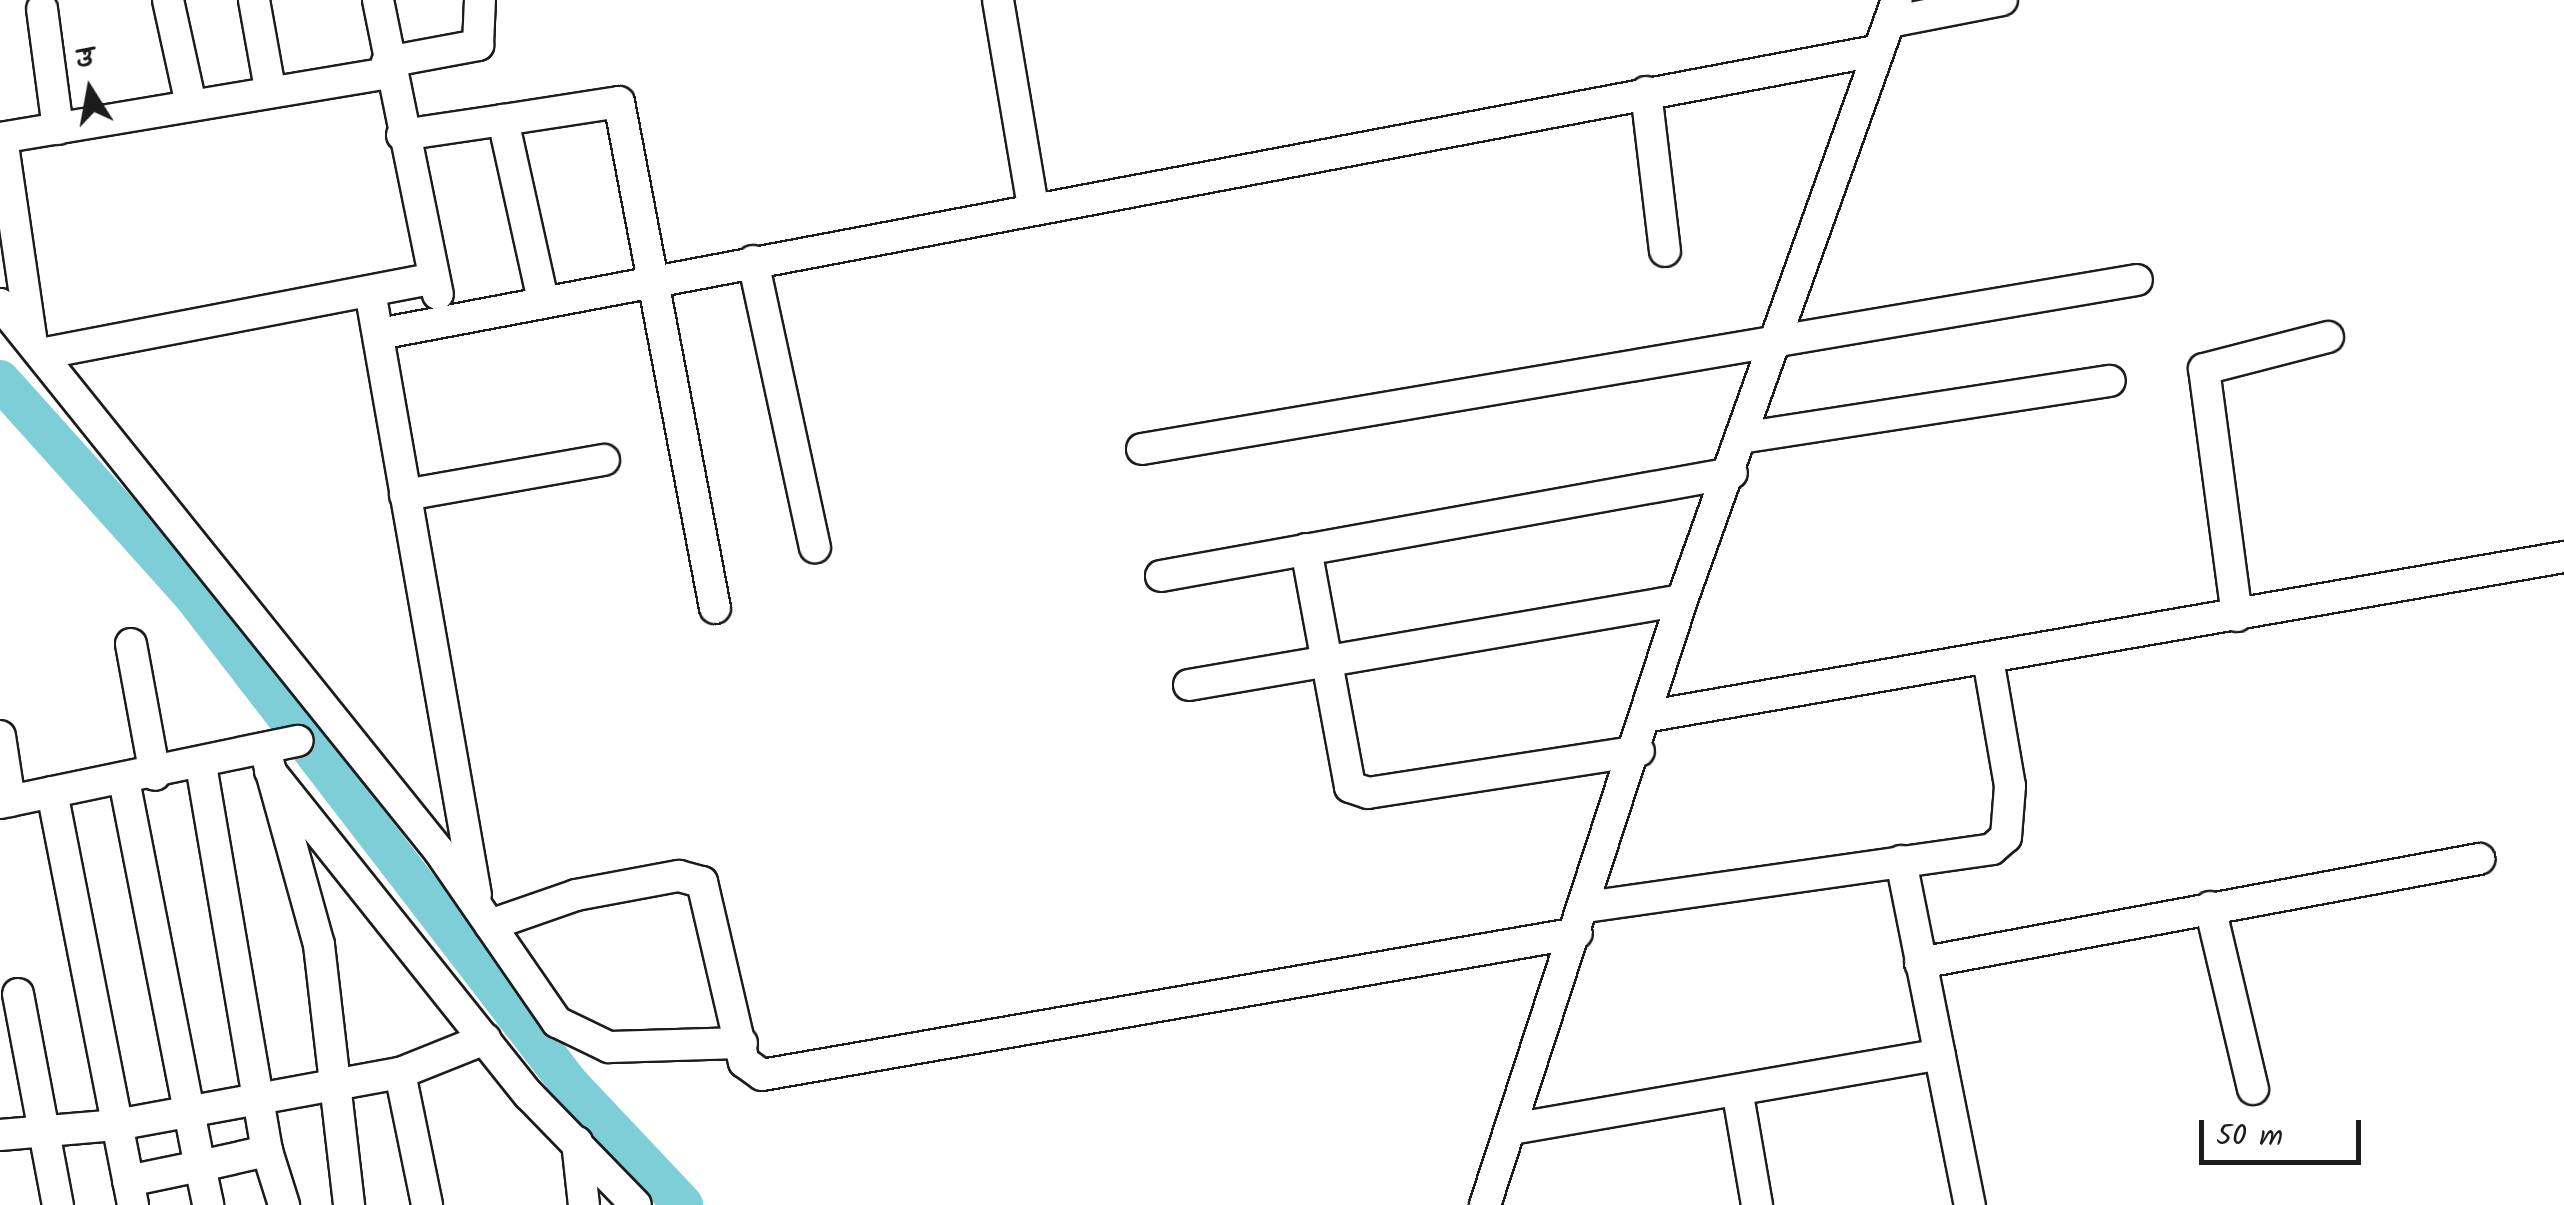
<!DOCTYPE html>
<meta charset="utf-8">
<style>
body{margin:0}
#map{position:relative;width:2564px;height:1205px;overflow:hidden;background:#fff;font-family:Kalam,"Playpen Sans Deva",sans-serif}
div>[style]{position:absolute}
[style*='--x']{left:calc(var(--x)*1px);top:calc(var(--y)*1px);width:calc(var(--w)*1px);rotate:calc(var(--a)*1deg)}
.river>*{height:40px;margin:-20px;padding:0 20px;transform-origin:20px;border-radius:20px;background:#7dced6}
.roads{filter:drop-shadow(2px 0 #1c1c1c) drop-shadow(-2px 0 #1c1c1c) drop-shadow(0 2px #1c1c1c) drop-shadow(0 -2px #1c1c1c)}
.minor>*{height:30px;margin:-15px;padding:0 15px;transform-origin:15px;border-radius:15px;background:#fff}
span{translate:-50% -50%;white-space:nowrap;text-align:center;line-height:1.15;-webkit-text-stroke:8px #fff;paint-order:stroke}
.north{position:absolute;left:40px;top:40px;width:100px;height:100px;-webkit-text-stroke:8px #fff;paint-order:stroke;rotate:349deg;font-size:28px;font-weight:700;line-height:40px;text-align:center;color:#1c1c1c}
.north::after{content:'';display:block;margin:auto;width:35px;height:45px;background:#1c1c1c;clip-path:polygon(50% 0,100% 100%,50% 72%,0 100%)}
.scale{position:absolute;left:2199px;top:1120px;width:162px;height:45px;box-sizing:border-box;border:5px solid #1c1c1c;border-top:0;padding-left:12px;font-size:30px;line-height:35px;white-space:nowrap;color:#1c1c1c;-webkit-text-stroke:8px #fff;paint-order:stroke}
</style>
<div id="map">
<div class="river">
<div style="--x:0;--y:380;--w:289;--a:48.1"></div>
<div style="--x:193;--y:595;--w:618;--a:52.43"></div>
<div style="--x:570;--y:1085;--w:165;--a:46.7"></div>
</div>
<div class="roads">
<div class="minor">
<div style="--x:168;--y:0;--w:107;--a:77.6"></div>
<div style="--x:254;--y:0;--w:90;--a:79.8"></div>
<div style="--x:378;--y:0;--w:300;--a:78.5"></div>
<div style="--x:998;--y:0;--w:210;--a:80.4"></div>
<div style="--x:42;--y:9;--w:121;--a:82.4"></div>
<div style="--x:1890;--y:22;--w:114;--a:-11.1"></div>
<div style="--x:387;--y:62;--w:93;--a:-10.6"></div>
<div style="--x:478;--y:45;--w:45;--a:-87.5"></div>
<div style="--x:1646;--y:92;--w:160;--a:83.2"></div>
<div style="--x:503;--y:120;--w:117;--a:-8.8"></div>
<div style="--x:619;--y:102;--w:515;--a:79.26"></div>
<div style="--x:402;--y:135;--w:102;--a:-8.4"></div>
<div style="--x:503;--y:120;--w:185;--a:77.5"></div>
<div style="--x:0;--y:138;--w:393;--a:-9.5"></div>
<div style="--x:2;--y:138;--w:202;--a:81.7"></div>
<div style="--x:753;--y:261;--w:293;--a:77.8"></div>
<div style="--x:370;--y:291;--w:613;--a:80.05"></div>
<div style="--x:0;--y:304;--w:701;--a:51.25"></div>
<div style="--x:439;--y:851;--w:208;--a:55.4"></div>
<div style="--x:557;--y:1022;--w:58;--a:25.7"></div>
<div style="--x:609;--y:1047;--w:133;--a:-1.7"></div>
<div style="--x:379;--y:334;--w:1523;--a:-10.71"></div>
<div style="--x:46;--y:353;--w:395;--a:-10.9"></div>
<div style="--x:1747;--y:437;--w:367;--a:-8.8"></div>
<div style="--x:1142;--y:449;--w:1009;--a:-9.64"></div>
<div style="--x:405;--y:495;--w:202;--a:-10"></div>
<div style="--x:1306;--y:549;--w:242;--a:79.5"></div>
<div style="--x:1350;--y:787;--w:19;--a:18"></div>
<div style="--x:1368;--y:793;--w:274;--a:-8.8"></div>
<div style="--x:1161;--y:576;--w:580;--a:-10.23"></div>
<div style="--x:2237;--y:616;--w:249;--a:-97.6"></div>
<div style="--x:2204;--y:369;--w:128;--a:-14.5"></div>
<div style="--x:131;--y:644;--w:133;--a:79.6"></div>
<div style="--x:1189;--y:685;--w:500;--a:-9.78"></div>
<div style="--x:1650;--y:716;--w:928;--a:-9.87"></div>
<div style="--x:0;--y:736;--w:66;--a:81.3"></div>
<div style="--x:265;--y:750;--w:202;--a:74.5"></div>
<div style="--x:319;--y:945;--w:262;--a:83.4"></div>
<div style="--x:201;--y:765;--w:392;--a:80.3"></div>
<div style="--x:270;--y:771;--w:415;--a:51.4"></div>
<div style="--x:529;--y:1095;--w:153;--a:45.8"></div>
<div style="--x:124;--y:780;--w:393;--a:78.9"></div>
<div style="--x:200;--y:1166;--w:69;--a:-12.6"></div>
<div style="--x:267;--y:1151;--w:57;--a:72.5"></div>
<div style="--x:52;--y:792;--w:421;--a:78.9"></div>
<div style="--x:0;--y:803;--w:304;--a:-11.8"></div>
<div style="--x:1901;--y:861;--w:351;--a:78.7"></div>
<div style="--x:1586;--y:907;--w:410;--a:-8.1"></div>
<div style="--x:1992;--y:849;--w:18;--a:-41"></div>
<div style="--x:2006;--y:837;--w:51;--a:-85.5"></div>
<div style="--x:2010;--y:786;--w:129;--a:-99.8"></div>
<div style="--x:2210;--y:907;--w:187;--a:76.7"></div>
<div style="--x:490;--y:925;--w:91;--a:-19.2"></div>
<div style="--x:576;--y:895;--w:105;--a:-10.5"></div>
<div style="--x:679;--y:876;--w:24;--a:15"></div>
<div style="--x:702;--y:882;--w:185;--a:76.9"></div>
<div style="--x:744;--y:1062;--w:22;--a:36"></div>
<div style="--x:762;--y:1075;--w:827;--a:-9.88"></div>
<div style="--x:1920;--y:963;--w:569;--a:-10.54"></div>
<div style="--x:18;--y:994;--w:215;--a:79.3"></div>
<div style="--x:400;--y:1073;--w:135;--a:78.4"></div>
<div style="--x:1738;--y:1095;--w:112;--a:80.2"></div>
<div style="--x:1518;--y:1128;--w:428;--a:-9.9"></div>
<div style="--x:0;--y:1135;--w:116;--a:-4.9"></div>
<div style="--x:116;--y:1125;--w:289;--a:-10.4"></div>
<div style="--x:400;--y:1073;--w:92;--a:-21.8"></div>
<div style="--x:577;--y:1142;--w:63;--a:83.7"></div>
<div style="--x:128;--y:1181;--w:74;--a:-11.8"></div>
<div style="--x:200;--y:1166;--w:40;--a:78"></div>
<div style="--x:1485;--y:1205;--w:636;--a:-71.96"></div>
<div style="--x:1682;--y:600;--w:637;--a:-70.29"></div>
</div>
</div>
<div class="north">उ</div>
<div class="scale">50 m</div>
</div>
